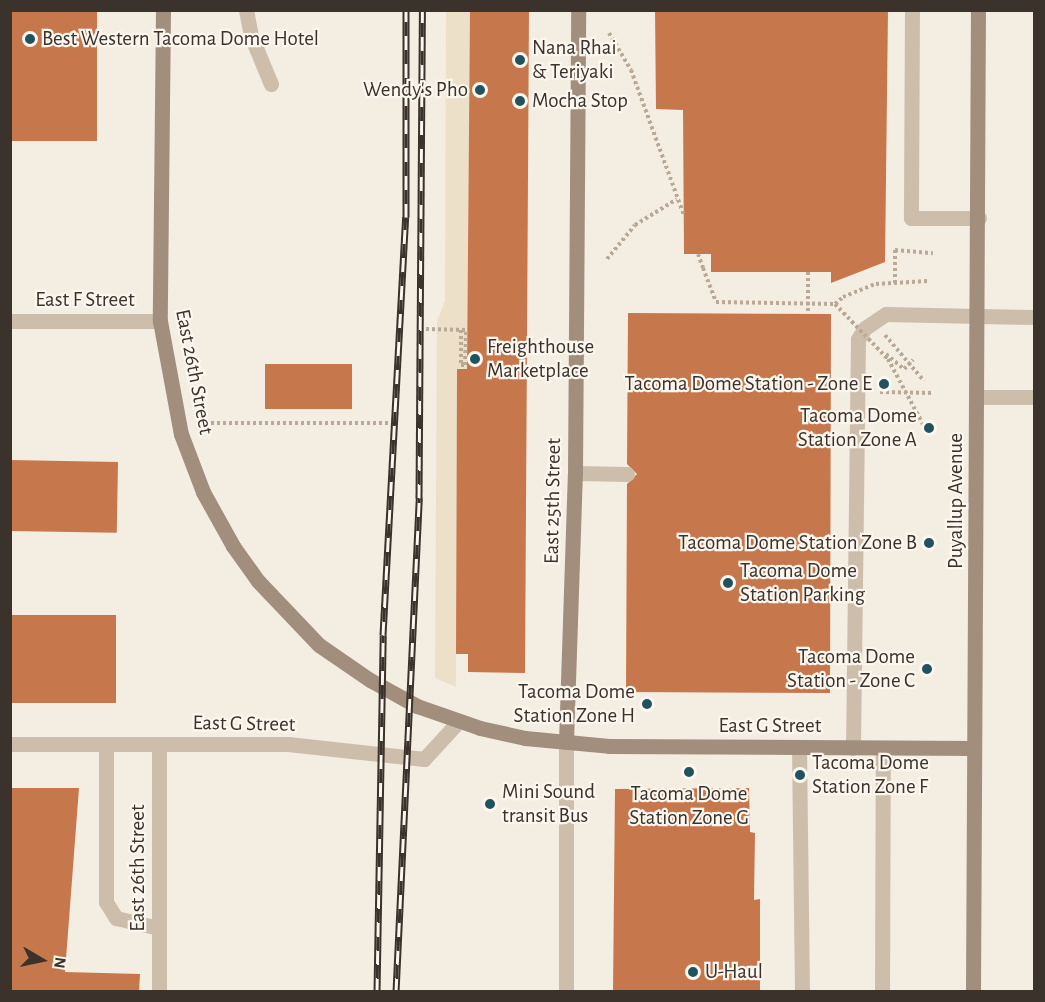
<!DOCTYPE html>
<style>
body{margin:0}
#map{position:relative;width:1045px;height:1002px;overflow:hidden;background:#f4ede1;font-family:"Alegreya Sans",sans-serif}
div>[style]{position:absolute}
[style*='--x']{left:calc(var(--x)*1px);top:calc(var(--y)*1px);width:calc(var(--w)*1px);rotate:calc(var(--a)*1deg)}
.plaza>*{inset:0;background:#ece0c8}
.building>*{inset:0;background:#c7774c;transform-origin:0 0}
.path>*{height:4px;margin-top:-2px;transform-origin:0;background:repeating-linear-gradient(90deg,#b9a996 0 3px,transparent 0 6px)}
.lane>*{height:15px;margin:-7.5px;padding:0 7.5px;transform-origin:7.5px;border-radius:7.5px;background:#cdbeac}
.street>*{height:15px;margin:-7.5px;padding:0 7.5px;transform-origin:7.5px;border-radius:7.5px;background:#cdbeac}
.secondary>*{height:15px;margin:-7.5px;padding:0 7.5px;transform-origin:7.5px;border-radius:7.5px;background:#a18e7d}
.rail>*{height:7px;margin-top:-3.5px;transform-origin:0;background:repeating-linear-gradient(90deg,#fbf6ee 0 14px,#3b322b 0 28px);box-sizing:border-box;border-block:2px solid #3b322b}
.path-bridge>*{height:4px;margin-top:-2px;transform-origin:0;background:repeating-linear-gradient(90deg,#b9a996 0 3px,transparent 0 6px)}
.dots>*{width:16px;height:16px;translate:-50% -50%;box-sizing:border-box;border:3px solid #fbf6ee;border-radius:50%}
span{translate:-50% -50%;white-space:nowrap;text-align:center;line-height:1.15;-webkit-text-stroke:4.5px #fbf6ee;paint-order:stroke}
.poi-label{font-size:21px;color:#3b322b}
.left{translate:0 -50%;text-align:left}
.right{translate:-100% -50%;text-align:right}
.street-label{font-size:21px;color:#3b322b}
.frame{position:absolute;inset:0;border:12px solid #3b322b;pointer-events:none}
.north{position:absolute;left:12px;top:930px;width:60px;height:60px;-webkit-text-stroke:4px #fbf6ee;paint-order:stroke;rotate:99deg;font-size:16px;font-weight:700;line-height:24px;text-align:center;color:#3b322b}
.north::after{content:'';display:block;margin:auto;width:21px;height:27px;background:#3b322b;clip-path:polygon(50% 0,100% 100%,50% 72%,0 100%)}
</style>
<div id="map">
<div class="plaza">
<div style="clip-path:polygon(446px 11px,470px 11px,467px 369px,457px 369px,456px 687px,435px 678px,437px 321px,445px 301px)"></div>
</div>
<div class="building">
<div style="left:10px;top:10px;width:87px;height:131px"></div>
<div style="clip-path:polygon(470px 10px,529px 10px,525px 673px,468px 672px,468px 654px,456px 654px,457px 369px,467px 369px)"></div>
<div style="clip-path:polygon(655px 10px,888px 10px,885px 262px,831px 283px,831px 272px,711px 272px,711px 254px,684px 254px,683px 110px,656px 109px)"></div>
<div style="clip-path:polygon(628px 313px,831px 314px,830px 693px,626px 692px,627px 484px,637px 474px,627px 464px)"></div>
<div style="left:265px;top:364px;width:87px;height:45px"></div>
<div style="left:10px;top:460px;width:108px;height:71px;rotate:1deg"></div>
<div style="left:10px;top:615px;width:106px;height:88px"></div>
<div style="clip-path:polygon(10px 788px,79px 788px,65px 972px,140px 974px,139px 992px,10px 992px)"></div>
<div style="clip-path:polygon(749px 788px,750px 832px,755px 833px,754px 900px,760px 899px,760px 992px,613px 992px,615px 789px)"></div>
</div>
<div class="path">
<div style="--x:609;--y:33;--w:43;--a:59.3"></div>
<div style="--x:631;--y:70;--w:155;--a:70"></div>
<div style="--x:698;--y:254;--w:15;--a:70"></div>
<div style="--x:607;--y:259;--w:44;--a:-50.5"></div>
<div style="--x:635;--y:225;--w:49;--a:-31.8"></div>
<div style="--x:808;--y:272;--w:42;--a:90"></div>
<div style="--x:895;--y:283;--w:33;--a:-90"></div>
<div style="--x:895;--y:250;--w:38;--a:5"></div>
<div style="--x:835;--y:304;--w:11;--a:-41"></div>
<div style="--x:843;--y:297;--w:35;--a:-22"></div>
<div style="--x:876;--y:284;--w:52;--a:-3.3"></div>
<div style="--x:426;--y:329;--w:41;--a:1.4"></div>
<div style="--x:461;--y:330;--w:35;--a:90"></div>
<div style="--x:461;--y:365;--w:6;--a:0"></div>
<div style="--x:885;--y:335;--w:60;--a:49.7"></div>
<div style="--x:888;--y:359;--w:76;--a:61.8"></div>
<div style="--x:465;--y:365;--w:35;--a:-88"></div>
<div style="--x:880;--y:392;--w:54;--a:1.1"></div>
<div style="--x:211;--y:423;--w:178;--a:0"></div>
</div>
<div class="lane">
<div style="--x:246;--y:10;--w:26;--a:79"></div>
<div style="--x:251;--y:36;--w:52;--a:67.4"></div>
<div style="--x:912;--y:10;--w:208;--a:90.3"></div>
<div style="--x:911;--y:218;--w:68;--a:0"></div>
<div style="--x:978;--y:397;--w:56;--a:0"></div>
<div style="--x:575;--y:473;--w:52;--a:1.1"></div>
<div style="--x:106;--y:744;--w:158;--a:90"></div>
<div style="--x:106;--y:902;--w:19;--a:58"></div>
<div style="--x:116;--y:918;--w:44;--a:13.1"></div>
<div style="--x:799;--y:747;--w:245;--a:89.3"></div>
<div style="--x:853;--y:748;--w:409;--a:-89.3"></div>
<div style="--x:858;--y:339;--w:13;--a:-58"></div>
<div style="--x:865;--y:328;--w:25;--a:-34"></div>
<div style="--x:886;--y:314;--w:93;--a:1.2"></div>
<div style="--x:882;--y:992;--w:244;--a:-89.8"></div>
</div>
<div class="street">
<div style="--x:979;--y:316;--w:55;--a:1"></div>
<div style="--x:10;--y:321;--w:150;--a:0"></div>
<div style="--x:10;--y:744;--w:278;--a:0"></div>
<div style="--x:288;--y:744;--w:137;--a:6.3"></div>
<div style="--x:424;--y:759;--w:52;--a:-47.4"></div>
<div style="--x:159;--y:992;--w:248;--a:-90"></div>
<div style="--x:566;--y:992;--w:250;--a:-90"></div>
</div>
<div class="secondary">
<div style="--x:163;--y:10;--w:311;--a:90.6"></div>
<div style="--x:160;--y:321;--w:115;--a:79.5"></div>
<div style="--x:181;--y:434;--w:62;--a:69.2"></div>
<div style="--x:203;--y:492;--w:62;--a:60.9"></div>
<div style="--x:233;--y:546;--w:43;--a:54.5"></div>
<div style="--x:258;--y:581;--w:88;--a:46.4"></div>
<div style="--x:319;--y:645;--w:62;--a:34.5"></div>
<div style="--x:370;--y:680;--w:54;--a:29"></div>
<div style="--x:417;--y:706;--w:67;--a:19.2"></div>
<div style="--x:480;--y:728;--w:46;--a:12.5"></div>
<div style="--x:525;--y:738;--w:84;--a:5.4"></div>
<div style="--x:609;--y:746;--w:365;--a:0.3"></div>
<div style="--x:566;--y:742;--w:269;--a:-88.1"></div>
<div style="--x:575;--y:473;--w:463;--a:-89.6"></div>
<div style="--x:973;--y:992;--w:982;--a:-89.71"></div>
</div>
<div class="rail">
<div style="--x:377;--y:992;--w:357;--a:-89"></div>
<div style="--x:383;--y:635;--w:419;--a:-86.9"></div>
<div style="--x:406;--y:217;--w:207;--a:-90"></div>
<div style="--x:396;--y:992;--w:495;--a:-87.3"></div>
<div style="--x:419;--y:498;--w:488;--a:-89.6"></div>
</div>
<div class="path-bridge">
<div style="--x:703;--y:268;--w:36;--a:69"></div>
<div style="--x:716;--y:302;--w:119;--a:1"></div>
<div style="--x:835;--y:304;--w:76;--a:46.1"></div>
<div style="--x:886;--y:354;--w:23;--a:40"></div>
<div style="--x:904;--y:369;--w:13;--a:-45"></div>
</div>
<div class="dots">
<div style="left:30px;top:39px;background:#20535d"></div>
<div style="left:520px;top:60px;background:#20535d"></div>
<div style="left:480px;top:90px;background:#20535d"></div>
<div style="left:520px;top:101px;background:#20535d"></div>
<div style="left:475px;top:359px;background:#20535d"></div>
<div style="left:884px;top:384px;background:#20535d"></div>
<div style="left:929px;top:428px;background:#20535d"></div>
<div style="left:929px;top:543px;background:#20535d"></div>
<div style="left:728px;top:583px;background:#20535d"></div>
<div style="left:927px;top:669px;background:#20535d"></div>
<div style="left:647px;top:704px;background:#20535d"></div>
<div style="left:689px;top:772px;background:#20535d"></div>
<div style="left:800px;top:775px;background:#20535d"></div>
<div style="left:490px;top:804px;background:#20535d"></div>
<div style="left:693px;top:972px;background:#20535d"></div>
</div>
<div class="poi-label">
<span class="left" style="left:42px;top:39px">Best Western Tacoma Dome Hotel</span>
<span class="left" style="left:532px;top:60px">Nana Rhai<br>&amp; Teriyaki</span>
<span class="right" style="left:468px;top:90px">Wendy's Pho</span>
<span class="left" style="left:532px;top:101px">Mocha Stop</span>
<span class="left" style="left:487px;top:359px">Freighthouse<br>Marketplace</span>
<span class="right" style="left:872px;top:384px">Tacoma Dome Station - Zone E</span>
<span class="right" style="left:917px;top:428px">Tacoma Dome<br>Station Zone A</span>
<span class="right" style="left:917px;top:543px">Tacoma Dome Station Zone B</span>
<span class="left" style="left:740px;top:583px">Tacoma Dome<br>Station Parking</span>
<span class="right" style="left:915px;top:669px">Tacoma Dome<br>Station - Zone C</span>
<span class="right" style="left:635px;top:704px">Tacoma Dome<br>Station Zone H</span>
<span class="left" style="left:812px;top:775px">Tacoma Dome<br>Station Zone F</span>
<span class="left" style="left:502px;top:804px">Mini Sound<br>transit Bus</span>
<span style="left:689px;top:806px">Tacoma Dome<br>Station Zone G</span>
<span class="left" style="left:705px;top:972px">U-Haul</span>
</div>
<div class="street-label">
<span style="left:85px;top:300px">East F Street</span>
<span style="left:194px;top:372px;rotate:79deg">East 26th Street</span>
<span style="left:553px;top:501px;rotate:-89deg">East 25th Street</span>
<span style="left:956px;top:501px;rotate:-90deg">Puyallup Avenue</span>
<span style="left:244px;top:724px;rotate:1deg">East G Street</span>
<span style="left:770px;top:726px">East G Street</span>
<span style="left:138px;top:868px;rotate:-90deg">East 26th Street</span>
</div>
<div class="frame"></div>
<div class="north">N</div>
</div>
